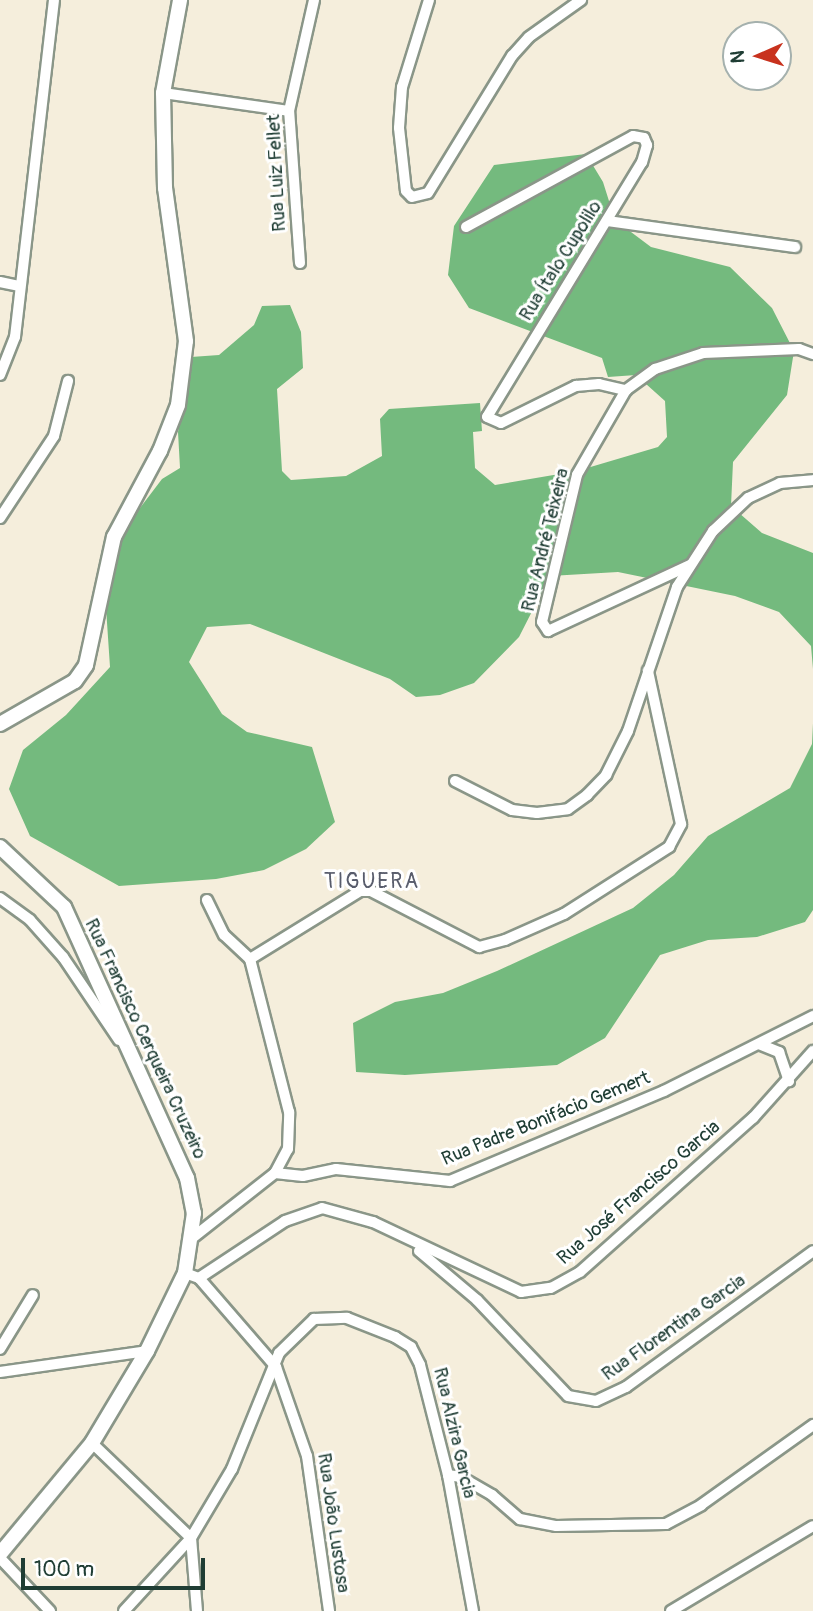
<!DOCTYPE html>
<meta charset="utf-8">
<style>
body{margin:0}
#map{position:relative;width:813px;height:1611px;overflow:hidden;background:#f5eedc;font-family:Pangolin,sans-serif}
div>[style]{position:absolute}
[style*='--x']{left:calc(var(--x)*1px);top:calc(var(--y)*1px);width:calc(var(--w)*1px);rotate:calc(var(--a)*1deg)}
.forest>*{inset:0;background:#74ba7e}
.roads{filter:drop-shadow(2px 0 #8a9688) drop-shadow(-2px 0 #8a9688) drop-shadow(0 2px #8a9688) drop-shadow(0 -2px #8a9688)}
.street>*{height:10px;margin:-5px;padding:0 5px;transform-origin:5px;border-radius:5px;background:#fff}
.secondary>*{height:14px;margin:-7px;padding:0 7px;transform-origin:7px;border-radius:7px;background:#fff}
span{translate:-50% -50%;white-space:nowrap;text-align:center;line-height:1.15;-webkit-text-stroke:6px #fff;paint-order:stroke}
.street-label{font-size:19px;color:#1f3d34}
.neighbourhood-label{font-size:21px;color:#585c6b;letter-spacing:2px}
.north{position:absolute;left:722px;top:21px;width:70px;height:70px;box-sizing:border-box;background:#fff;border:2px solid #a5b1ae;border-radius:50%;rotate:267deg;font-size:19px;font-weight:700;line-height:28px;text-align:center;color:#1f3d34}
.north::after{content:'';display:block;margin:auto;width:24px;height:32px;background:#c8321e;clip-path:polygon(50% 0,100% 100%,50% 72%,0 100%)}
.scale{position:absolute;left:21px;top:1558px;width:184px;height:32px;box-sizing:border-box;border:4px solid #1f3d34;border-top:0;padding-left:9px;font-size:21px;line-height:24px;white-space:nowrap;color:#1f3d34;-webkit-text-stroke:5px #fff;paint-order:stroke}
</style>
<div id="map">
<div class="forest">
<div style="clip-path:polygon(586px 154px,603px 182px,615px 220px,651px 247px,730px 267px,772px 308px,794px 351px,787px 395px,733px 462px,731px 506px,762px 533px,813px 553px,813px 669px,811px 646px,779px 612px,735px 596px,618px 572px,550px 576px,519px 637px,474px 683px,440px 695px,416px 697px,390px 679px,250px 624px,207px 627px,189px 662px,222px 714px,247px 732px,312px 747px,335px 822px,306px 849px,264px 870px,216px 879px,119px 886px,30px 836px,9px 789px,23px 750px,66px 715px,110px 667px,105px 593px,112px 556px,124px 529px,162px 479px,180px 468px,178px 432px,191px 357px,219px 355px,254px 325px,262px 306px,290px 305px,301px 332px,303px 368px,277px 389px,282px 471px,291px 480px,346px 476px,382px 456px,380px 419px,389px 409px,480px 403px,482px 431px,473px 432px,475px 468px,495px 485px,577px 471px,658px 447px,667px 437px,665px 401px,636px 375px,608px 377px,602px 358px,469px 308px,448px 275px,454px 226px,494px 165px)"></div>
<div style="clip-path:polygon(813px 723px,813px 910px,805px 922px,757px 937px,708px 940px,660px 955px,605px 1038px,557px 1065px,405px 1075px,356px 1072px,353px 1023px,395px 1002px,443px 993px,497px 971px,633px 908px,674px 875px,708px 836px,790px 788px,812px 744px)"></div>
</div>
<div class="roads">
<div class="street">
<div style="--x:429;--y:0;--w:91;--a:107.2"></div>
<div style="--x:402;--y:87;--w:41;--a:94.2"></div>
<div style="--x:399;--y:128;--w:63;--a:83.7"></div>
<div style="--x:406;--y:191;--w:8;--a:45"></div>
<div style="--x:412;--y:197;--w:16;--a:-14"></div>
<div style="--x:428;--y:193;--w:161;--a:-58.5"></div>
<div style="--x:512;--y:56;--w:25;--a:-48"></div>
<div style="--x:529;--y:37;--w:64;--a:-35.4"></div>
<div style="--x:163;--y:93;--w:127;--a:8.1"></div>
<div style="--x:607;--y:221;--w:190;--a:7.9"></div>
<div style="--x:466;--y:227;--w:190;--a:-28.6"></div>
<div style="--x:633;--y:136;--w:11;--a:10"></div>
<div style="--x:644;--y:138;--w:8;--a:67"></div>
<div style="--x:647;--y:145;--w:18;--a:106"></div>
<div style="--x:642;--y:162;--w:298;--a:121.3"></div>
<div style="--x:487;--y:417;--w:15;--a:23"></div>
<div style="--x:501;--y:423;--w:84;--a:-26.3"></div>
<div style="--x:576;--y:386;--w:23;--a:-5"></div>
<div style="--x:599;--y:384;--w:28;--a:13"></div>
<div style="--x:626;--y:390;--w:98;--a:120"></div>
<div style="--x:577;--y:475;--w:151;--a:103.4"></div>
<div style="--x:542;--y:622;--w:11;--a:56"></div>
<div style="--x:548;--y:631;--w:157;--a:-24.9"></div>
<div style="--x:300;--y:263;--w:152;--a:-94.1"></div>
<div style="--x:289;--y:111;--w:114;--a:-77.3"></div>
<div style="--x:0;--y:282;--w:19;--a:12"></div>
<div style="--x:0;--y:375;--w:41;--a:-68.5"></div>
<div style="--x:15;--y:337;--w:339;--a:-83.4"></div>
<div style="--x:626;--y:390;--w:36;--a:-36"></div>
<div style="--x:655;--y:369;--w:51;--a:-18.4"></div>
<div style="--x:703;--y:353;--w:96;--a:-2.4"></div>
<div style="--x:799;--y:349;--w:15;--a:20"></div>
<div style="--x:0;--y:518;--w:98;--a:-56.6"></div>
<div style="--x:54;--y:436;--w:57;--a:-75.7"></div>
<div style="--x:455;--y:781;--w:64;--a:27"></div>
<div style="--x:512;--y:810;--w:25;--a:7"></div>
<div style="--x:537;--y:813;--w:31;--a:-7"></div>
<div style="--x:568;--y:809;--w:24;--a:-36"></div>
<div style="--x:587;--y:795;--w:28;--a:-46"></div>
<div style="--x:606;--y:775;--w:49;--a:-63.4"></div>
<div style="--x:628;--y:731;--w:152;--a:-71.2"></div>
<div style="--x:677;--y:587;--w:67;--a:-57.3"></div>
<div style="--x:713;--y:531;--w:48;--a:-43.3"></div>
<div style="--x:748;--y:498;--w:35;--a:-25"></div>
<div style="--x:780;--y:483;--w:33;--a:-5"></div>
<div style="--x:0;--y:898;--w:37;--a:36"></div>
<div style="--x:30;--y:920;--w:50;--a:48.3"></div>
<div style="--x:63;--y:957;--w:100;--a:56"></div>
<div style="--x:250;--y:959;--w:129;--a:-31.7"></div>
<div style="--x:360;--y:891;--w:11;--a:0"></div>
<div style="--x:371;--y:891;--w:122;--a:27.4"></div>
<div style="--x:479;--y:947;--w:27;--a:-15"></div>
<div style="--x:505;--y:940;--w:64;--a:-23.8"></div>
<div style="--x:564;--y:914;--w:125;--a:-32.5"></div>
<div style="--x:669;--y:847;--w:26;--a:-62"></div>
<div style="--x:681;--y:824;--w:157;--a:-102.2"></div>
<div style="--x:759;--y:1044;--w:22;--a:22"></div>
<div style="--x:779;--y:1052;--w:31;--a:71"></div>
<div style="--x:275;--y:1173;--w:28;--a:6"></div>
<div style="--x:303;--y:1176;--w:34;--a:-12"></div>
<div style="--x:336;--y:1169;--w:115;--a:6"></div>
<div style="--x:450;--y:1181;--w:232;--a:-22.8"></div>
<div style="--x:664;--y:1091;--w:167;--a:-26.7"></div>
<div style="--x:191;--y:1239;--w:107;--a:-38.2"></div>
<div style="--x:275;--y:1173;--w:27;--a:-62"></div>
<div style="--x:288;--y:1149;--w:37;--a:-88"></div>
<div style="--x:289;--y:1112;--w:158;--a:-104.3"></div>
<div style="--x:250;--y:959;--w:35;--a:-137"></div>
<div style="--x:224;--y:935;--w:39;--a:-116"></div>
<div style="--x:419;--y:1251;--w:76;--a:40.2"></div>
<div style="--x:477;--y:1300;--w:132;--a:46.5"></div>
<div style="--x:568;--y:1396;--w:28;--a:10"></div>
<div style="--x:596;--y:1401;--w:33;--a:-25"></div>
<div style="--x:626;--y:1387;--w:231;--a:-36"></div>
<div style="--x:185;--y:1273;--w:15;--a:20"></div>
<div style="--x:199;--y:1278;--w:118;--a:49.1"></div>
<div style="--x:276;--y:1367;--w:94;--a:70.8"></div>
<div style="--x:307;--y:1456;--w:157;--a:81.9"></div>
<div style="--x:199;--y:1278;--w:103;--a:-33.5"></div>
<div style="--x:285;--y:1221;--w:39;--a:-19"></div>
<div style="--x:322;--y:1208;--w:53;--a:15.4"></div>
<div style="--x:373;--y:1222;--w:164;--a:25.3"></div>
<div style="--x:521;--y:1292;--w:30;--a:-8"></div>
<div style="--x:551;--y:1288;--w:33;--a:-29"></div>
<div style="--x:580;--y:1272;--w:232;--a:-41.7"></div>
<div style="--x:753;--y:1118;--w:90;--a:-48.2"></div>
<div style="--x:0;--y:1349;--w:63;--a:-58.6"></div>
<div style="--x:0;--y:1372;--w:148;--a:-8.1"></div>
<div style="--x:92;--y:1443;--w:137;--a:43.8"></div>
<div style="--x:191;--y:1538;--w:73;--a:85.3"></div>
<div style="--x:448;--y:1475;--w:13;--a:9"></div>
<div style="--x:461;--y:1477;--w:36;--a:30"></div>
<div style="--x:492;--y:1495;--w:37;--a:41"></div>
<div style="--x:520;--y:1519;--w:37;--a:11"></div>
<div style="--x:556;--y:1526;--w:110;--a:-1"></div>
<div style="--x:666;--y:1524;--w:40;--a:-28"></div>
<div style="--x:701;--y:1505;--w:138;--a:-35.5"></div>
<div style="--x:0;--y:1558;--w:73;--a:46.7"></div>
<div style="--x:124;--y:1611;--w:99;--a:-47.5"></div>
<div style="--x:191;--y:1538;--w:80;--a:-59.3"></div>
<div style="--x:232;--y:1469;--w:125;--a:-67.9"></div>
<div style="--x:279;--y:1353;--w:49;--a:-44.2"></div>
<div style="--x:314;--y:1319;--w:33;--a:-2"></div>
<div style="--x:347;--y:1318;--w:52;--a:21.6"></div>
<div style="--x:395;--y:1337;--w:19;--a:32"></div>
<div style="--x:411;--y:1347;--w:20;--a:63"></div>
<div style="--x:420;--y:1365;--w:114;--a:75.7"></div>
<div style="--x:448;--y:1475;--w:138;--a:79.6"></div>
<div style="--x:671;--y:1611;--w:165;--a:-30.9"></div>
</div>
<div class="secondary">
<div style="--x:0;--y:724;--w:86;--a:-29.8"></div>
<div style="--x:75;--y:681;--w:19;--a:-55"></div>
<div style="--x:86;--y:665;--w:131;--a:-77.7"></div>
<div style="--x:114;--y:537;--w:98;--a:-61.9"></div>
<div style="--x:160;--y:451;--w:49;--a:-68.6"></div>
<div style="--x:178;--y:405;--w:64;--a:-82.9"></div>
<div style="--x:186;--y:341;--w:154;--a:-97.8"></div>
<div style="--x:165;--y:188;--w:95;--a:-91.2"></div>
<div style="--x:163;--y:93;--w:95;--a:-79.6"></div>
<div style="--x:0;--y:847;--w:88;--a:43.2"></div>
<div style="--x:64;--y:907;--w:298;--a:65.6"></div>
<div style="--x:187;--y:1178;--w:36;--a:79"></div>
<div style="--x:194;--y:1213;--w:61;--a:98.5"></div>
<div style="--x:185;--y:1273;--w:87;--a:116"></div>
<div style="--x:147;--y:1351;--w:107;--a:120.9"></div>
<div style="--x:92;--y:1443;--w:144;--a:129.7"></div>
</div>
</div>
<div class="street-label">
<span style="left:277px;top:173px;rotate:-93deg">Rua Luiz Fellet</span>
<span style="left:561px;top:261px;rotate:-58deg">Rua Ítalo Cupolilo</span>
<span style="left:546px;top:540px;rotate:-76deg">Rua André Teixeira</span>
<span style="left:145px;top:1039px;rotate:65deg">Rua Francisco Cerqueira Cruzeiro</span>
<span style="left:546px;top:1119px;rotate:-22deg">Rua Padre Bonifácio Gemert</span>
<span style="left:639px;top:1193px;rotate:-41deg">Rua José Francisco Garcia</span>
<span style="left:674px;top:1328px;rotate:-35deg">Rua Florentina Garcia</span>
<span style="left:454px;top:1433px;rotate:77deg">Rua Alzira Garcia</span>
<span style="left:333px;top:1523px;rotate:82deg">Rua João Lustosa</span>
</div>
<div class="neighbourhood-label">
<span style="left:372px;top:882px">TIGUERA</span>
</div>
<div class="north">N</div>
<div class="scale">100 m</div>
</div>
